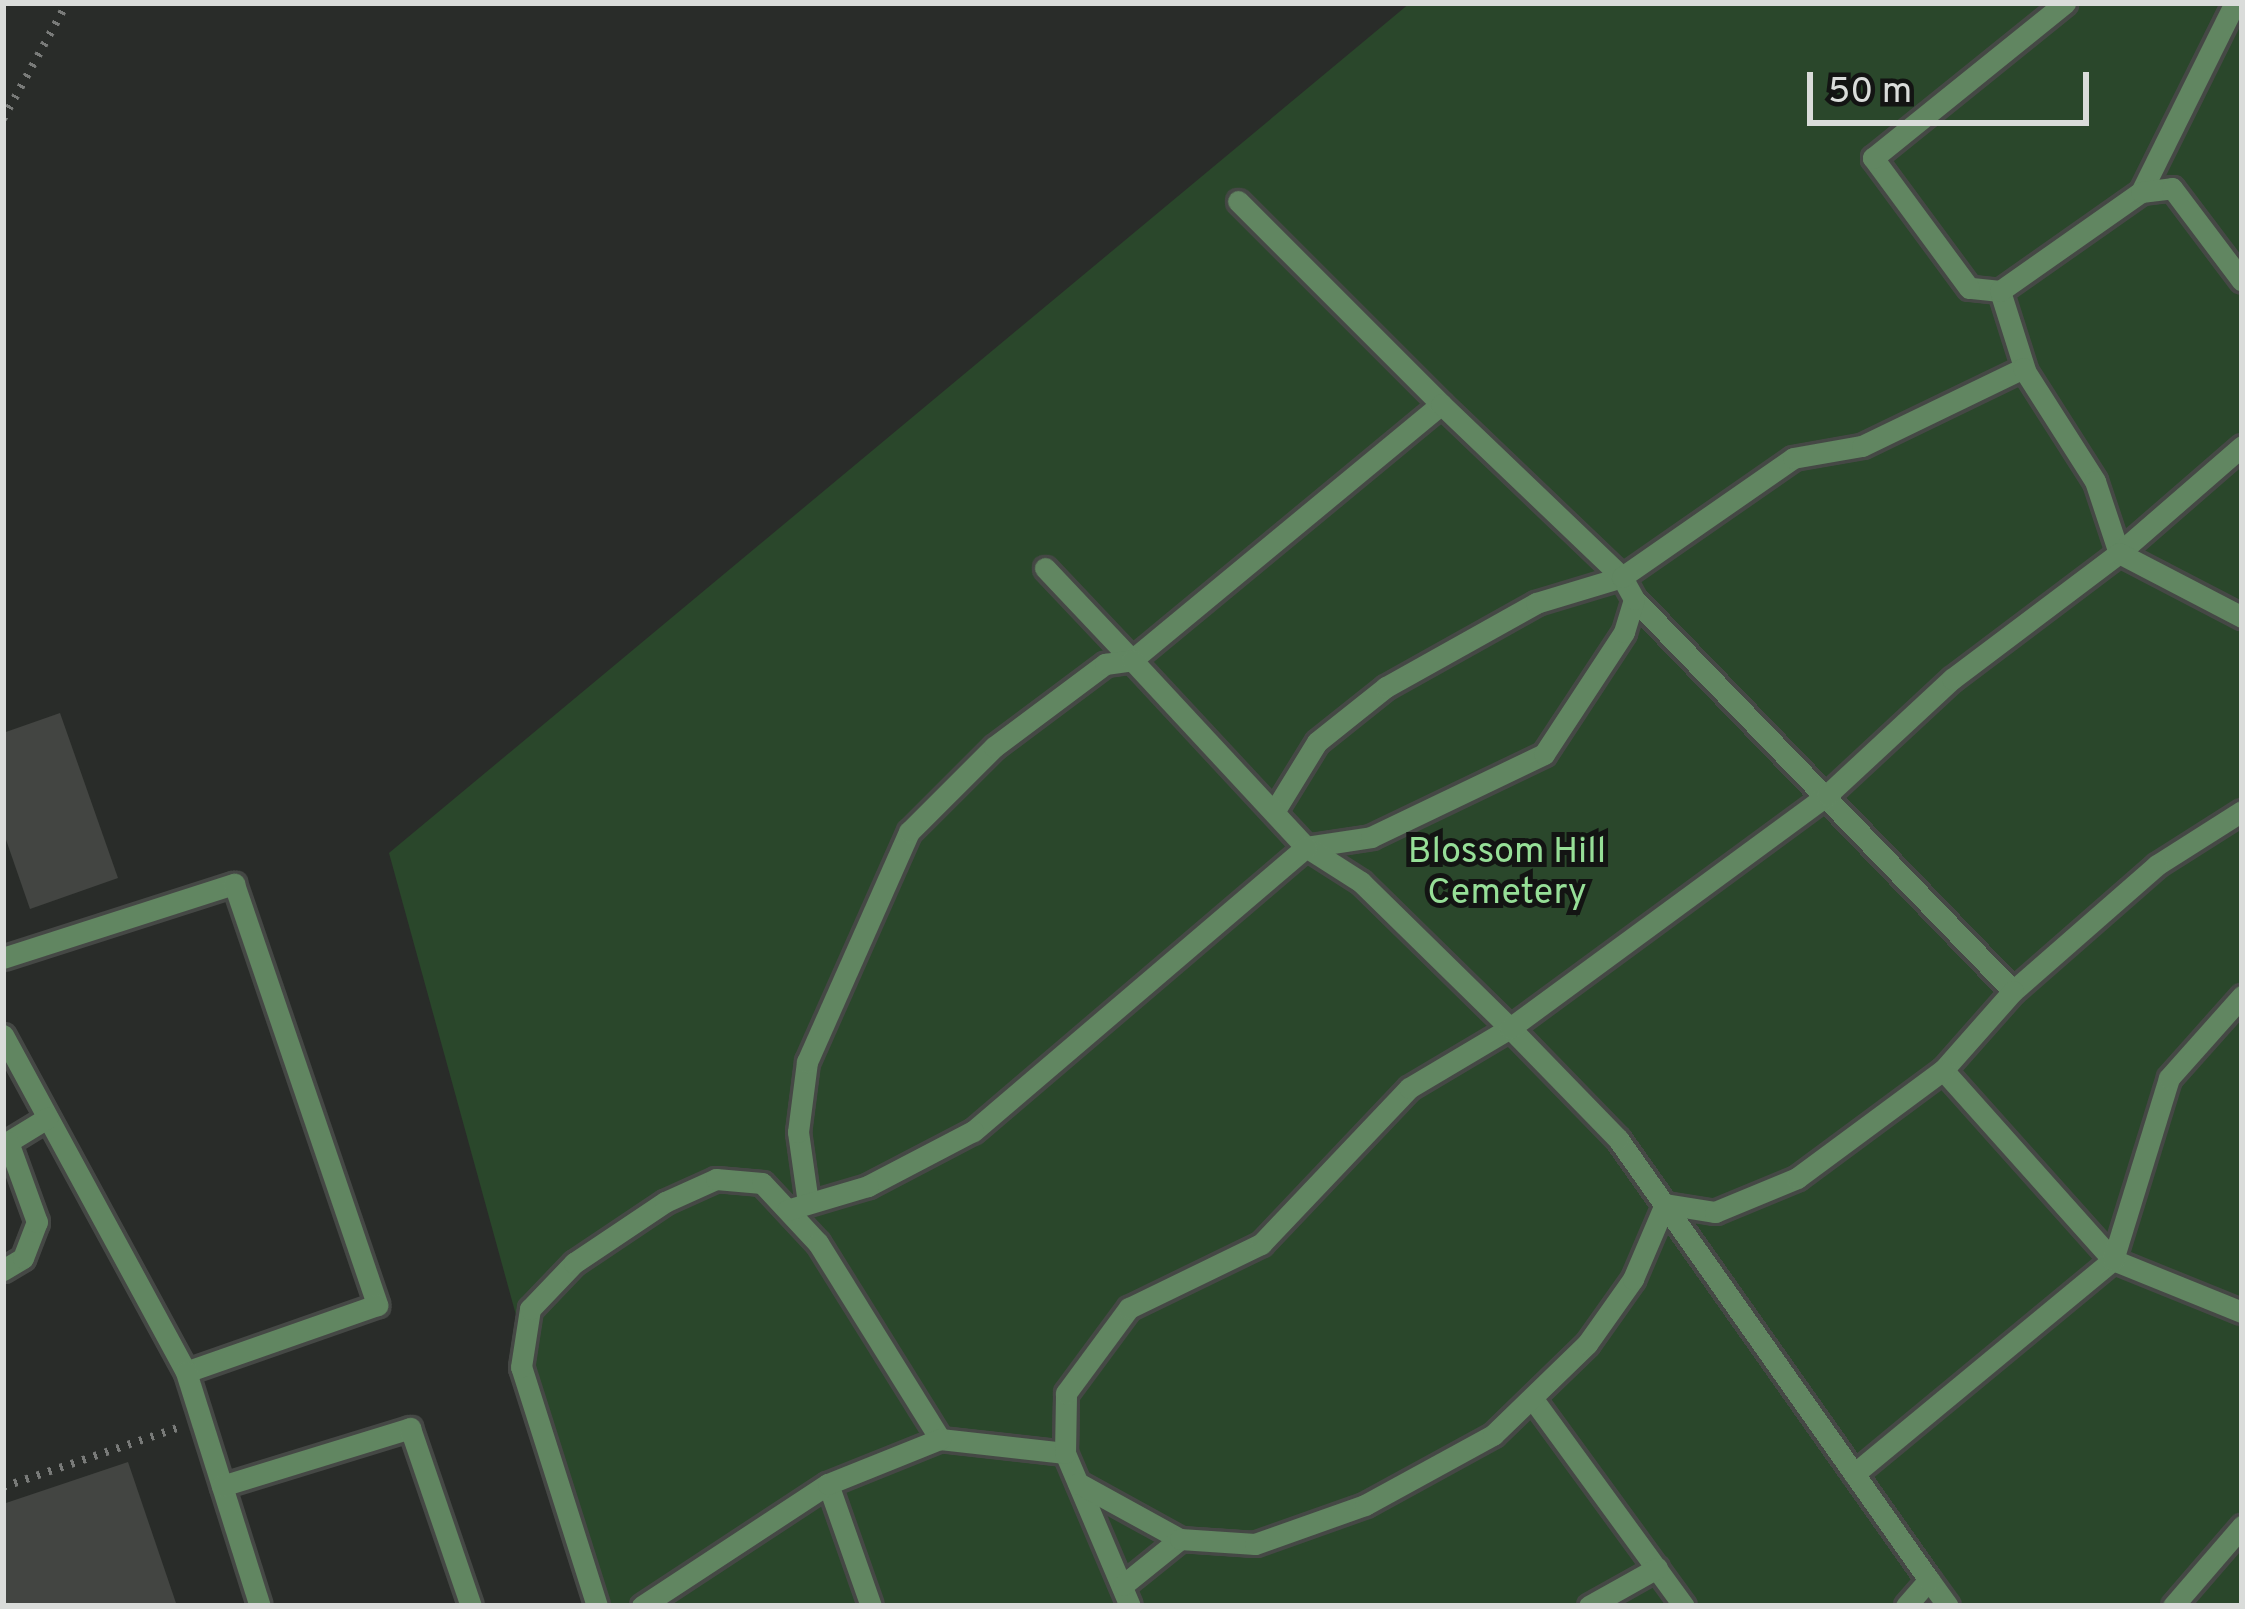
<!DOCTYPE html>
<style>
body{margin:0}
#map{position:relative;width:2245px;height:1609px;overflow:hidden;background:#292c29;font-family:Overpass,sans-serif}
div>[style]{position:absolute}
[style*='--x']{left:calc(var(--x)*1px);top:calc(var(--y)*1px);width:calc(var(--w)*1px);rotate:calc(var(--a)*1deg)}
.green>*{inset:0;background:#2a472b}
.building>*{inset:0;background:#434542}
.path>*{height:8px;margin-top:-4px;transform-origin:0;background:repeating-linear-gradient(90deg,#797b79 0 3px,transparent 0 12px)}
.roads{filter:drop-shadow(3px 0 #454845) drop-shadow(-3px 0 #454845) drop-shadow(0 3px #454845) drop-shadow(0 -3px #454845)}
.lane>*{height:21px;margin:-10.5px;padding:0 10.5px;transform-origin:10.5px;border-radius:10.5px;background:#618661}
span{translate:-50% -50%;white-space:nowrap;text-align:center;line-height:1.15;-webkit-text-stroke:10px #131413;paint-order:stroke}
.park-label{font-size:36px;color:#96df97}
.frame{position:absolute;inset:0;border:6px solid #dadcda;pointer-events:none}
.scale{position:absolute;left:1807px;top:72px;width:282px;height:54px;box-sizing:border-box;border:6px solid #dadcda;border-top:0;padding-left:15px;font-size:36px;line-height:42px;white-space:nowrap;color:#dadcda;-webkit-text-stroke:9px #131413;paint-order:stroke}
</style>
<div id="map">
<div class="green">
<div style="clip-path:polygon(1410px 3px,2242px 3px,2242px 1606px,596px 1606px,389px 853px)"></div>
</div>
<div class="building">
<div style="clip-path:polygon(60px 713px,118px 878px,30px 909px,3px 831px,3px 733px)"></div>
<div style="clip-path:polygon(128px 1462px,177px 1606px,3px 1606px,3px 1504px)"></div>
</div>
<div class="path">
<div style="--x:3;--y:119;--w:132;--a:-61.1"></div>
<div style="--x:3;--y:1487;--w:184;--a:-18.7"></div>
</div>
<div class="roads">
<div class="lane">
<div style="--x:2141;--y:192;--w:211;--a:-63.6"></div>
<div style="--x:2000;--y:291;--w:31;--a:-174"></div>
<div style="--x:1969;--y:288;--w:162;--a:-126.4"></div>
<div style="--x:1873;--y:158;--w:247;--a:-38.9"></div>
<div style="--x:2025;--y:370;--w:83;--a:-107.6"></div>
<div style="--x:2000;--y:291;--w:172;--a:-35.1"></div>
<div style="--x:2141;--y:192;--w:31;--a:-7"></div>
<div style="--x:2172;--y:188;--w:116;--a:53"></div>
<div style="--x:1045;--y:568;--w:127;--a:46.6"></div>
<div style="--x:1132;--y:660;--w:401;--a:-39.6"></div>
<div style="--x:1441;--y:404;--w:287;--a:-135"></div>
<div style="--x:1634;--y:599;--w:545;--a:45.97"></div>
<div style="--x:1277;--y:807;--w:76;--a:-58.4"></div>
<div style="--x:1317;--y:742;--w:88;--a:-38.6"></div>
<div style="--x:1386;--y:687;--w:172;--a:-29.2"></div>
<div style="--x:1536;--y:603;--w:90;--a:-16.8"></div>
<div style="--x:1622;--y:577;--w:250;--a:-136.3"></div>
<div style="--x:2242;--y:811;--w:101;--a:147.6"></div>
<div style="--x:2157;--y:865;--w:191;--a:138.8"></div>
<div style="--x:2013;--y:991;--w:106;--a:131.5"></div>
<div style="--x:1943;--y:1070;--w:255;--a:48.2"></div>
<div style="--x:2113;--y:1260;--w:139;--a:22"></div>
<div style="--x:3;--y:958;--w:243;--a:-17.8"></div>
<div style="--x:234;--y:884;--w:445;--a:71.2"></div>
<div style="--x:377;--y:1305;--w:202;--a:160.7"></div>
<div style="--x:3;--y:1035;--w:383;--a:61.5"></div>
<div style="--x:186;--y:1372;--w:245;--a:72.5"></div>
<div style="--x:3;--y:1145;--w:52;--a:-31.5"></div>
<div style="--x:808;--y:1203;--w:72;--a:-98"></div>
<div style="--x:798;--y:1132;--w:71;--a:-82.7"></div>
<div style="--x:807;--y:1062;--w:252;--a:-66.1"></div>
<div style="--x:909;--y:832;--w:120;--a:-45"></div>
<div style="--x:994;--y:747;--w:139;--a:-36.8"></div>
<div style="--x:1105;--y:664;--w:27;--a:-8"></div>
<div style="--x:1132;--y:660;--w:255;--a:47.1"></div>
<div style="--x:1306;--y:847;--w:66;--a:-8.7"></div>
<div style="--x:1371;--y:837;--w:192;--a:-25.6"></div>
<div style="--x:1544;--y:754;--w:146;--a:-56.7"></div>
<div style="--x:1624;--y:632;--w:34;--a:-73"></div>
<div style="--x:1634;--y:599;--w:25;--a:-119"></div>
<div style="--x:1622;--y:577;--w:208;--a:-34.8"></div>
<div style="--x:1793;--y:458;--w:70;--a:-9.9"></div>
<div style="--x:1862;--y:446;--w:179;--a:-25.8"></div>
<div style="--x:2023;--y:368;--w:134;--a:57.5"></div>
<div style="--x:2095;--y:481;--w:76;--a:71.6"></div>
<div style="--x:2119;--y:553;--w:163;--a:-41"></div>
<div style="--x:3;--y:1270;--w:23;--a:-31"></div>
<div style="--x:23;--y:1258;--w:39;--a:-69"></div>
<div style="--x:37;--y:1222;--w:85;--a:-109.9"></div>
<div style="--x:1535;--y:1402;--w:253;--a:53.9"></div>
<div style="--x:1065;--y:1453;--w:166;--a:67"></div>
<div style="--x:1854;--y:1474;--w:336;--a:-39.6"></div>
<div style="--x:2113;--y:1260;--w:190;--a:-72.9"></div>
<div style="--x:2169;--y:1078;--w:110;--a:-48.3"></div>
<div style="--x:1078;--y:1483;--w:116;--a:28.8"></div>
<div style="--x:1180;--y:1539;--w:73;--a:141.1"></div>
<div style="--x:828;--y:1484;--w:129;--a:70.6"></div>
<div style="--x:222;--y:1486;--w:197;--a:-17.1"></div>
<div style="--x:410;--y:1428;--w:188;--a:71.1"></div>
<div style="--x:1180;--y:1539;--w:75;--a:3.8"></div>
<div style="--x:1255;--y:1544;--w:117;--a:-19.5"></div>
<div style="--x:1365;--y:1505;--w:146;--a:-28.7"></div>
<div style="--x:1493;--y:1435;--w:131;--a:-44.1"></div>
<div style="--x:1587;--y:1344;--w:80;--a:-54.7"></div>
<div style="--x:1633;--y:1279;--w:82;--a:-66.9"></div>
<div style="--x:1665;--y:1204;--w:51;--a:9.1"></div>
<div style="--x:1715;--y:1212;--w:89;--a:-22.5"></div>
<div style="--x:1797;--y:1178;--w:182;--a:-36.5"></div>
<div style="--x:1929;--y:1580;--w:32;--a:54"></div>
<div style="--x:597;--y:1606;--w:251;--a:-107.6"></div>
<div style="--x:521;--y:1367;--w:59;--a:-81.2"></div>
<div style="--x:530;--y:1309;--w:64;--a:-46.3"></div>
<div style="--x:574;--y:1263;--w:110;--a:-33.8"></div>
<div style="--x:665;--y:1202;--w:56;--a:-24.3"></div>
<div style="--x:716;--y:1179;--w:46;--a:5"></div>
<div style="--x:762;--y:1183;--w:82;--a:47"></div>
<div style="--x:818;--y:1243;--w:231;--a:58.1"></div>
<div style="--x:940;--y:1439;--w:126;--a:6.4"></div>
<div style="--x:1065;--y:1453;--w:60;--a:-89"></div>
<div style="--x:1066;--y:1393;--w:106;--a:-53.5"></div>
<div style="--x:1129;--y:1308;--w:147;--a:-25.9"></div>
<div style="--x:1261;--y:1244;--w:215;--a:-46.5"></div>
<div style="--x:1409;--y:1088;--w:117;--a:-30.7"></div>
<div style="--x:1510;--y:1028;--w:209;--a:-135.6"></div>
<div style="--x:1361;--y:882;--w:65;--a:-147.5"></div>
<div style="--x:1306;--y:847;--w:438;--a:139.5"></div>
<div style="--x:973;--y:1131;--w:119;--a:152.4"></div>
<div style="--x:868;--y:1186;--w:84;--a:163.5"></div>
<div style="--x:642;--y:1606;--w:222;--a:-33.3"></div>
<div style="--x:828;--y:1484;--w:121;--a:-21.9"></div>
<div style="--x:1589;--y:1606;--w:78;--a:-29.2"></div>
<div style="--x:1906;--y:1606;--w:35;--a:-49"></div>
<div style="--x:1929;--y:1580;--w:540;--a:-125.19"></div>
<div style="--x:1618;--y:1139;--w:155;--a:-134.2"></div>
<div style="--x:1510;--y:1028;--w:393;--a:-36.3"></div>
<div style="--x:1827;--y:795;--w:171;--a:-42.9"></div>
<div style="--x:1952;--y:679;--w:209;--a:-37"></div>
<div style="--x:2119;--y:553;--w:139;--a:27.5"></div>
<div style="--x:2173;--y:1606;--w:106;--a:-49.2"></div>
</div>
</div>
<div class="park-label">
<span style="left:1507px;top:874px">Blossom Hill<br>Cemetery</span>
</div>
<div class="frame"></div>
<div class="scale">50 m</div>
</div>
